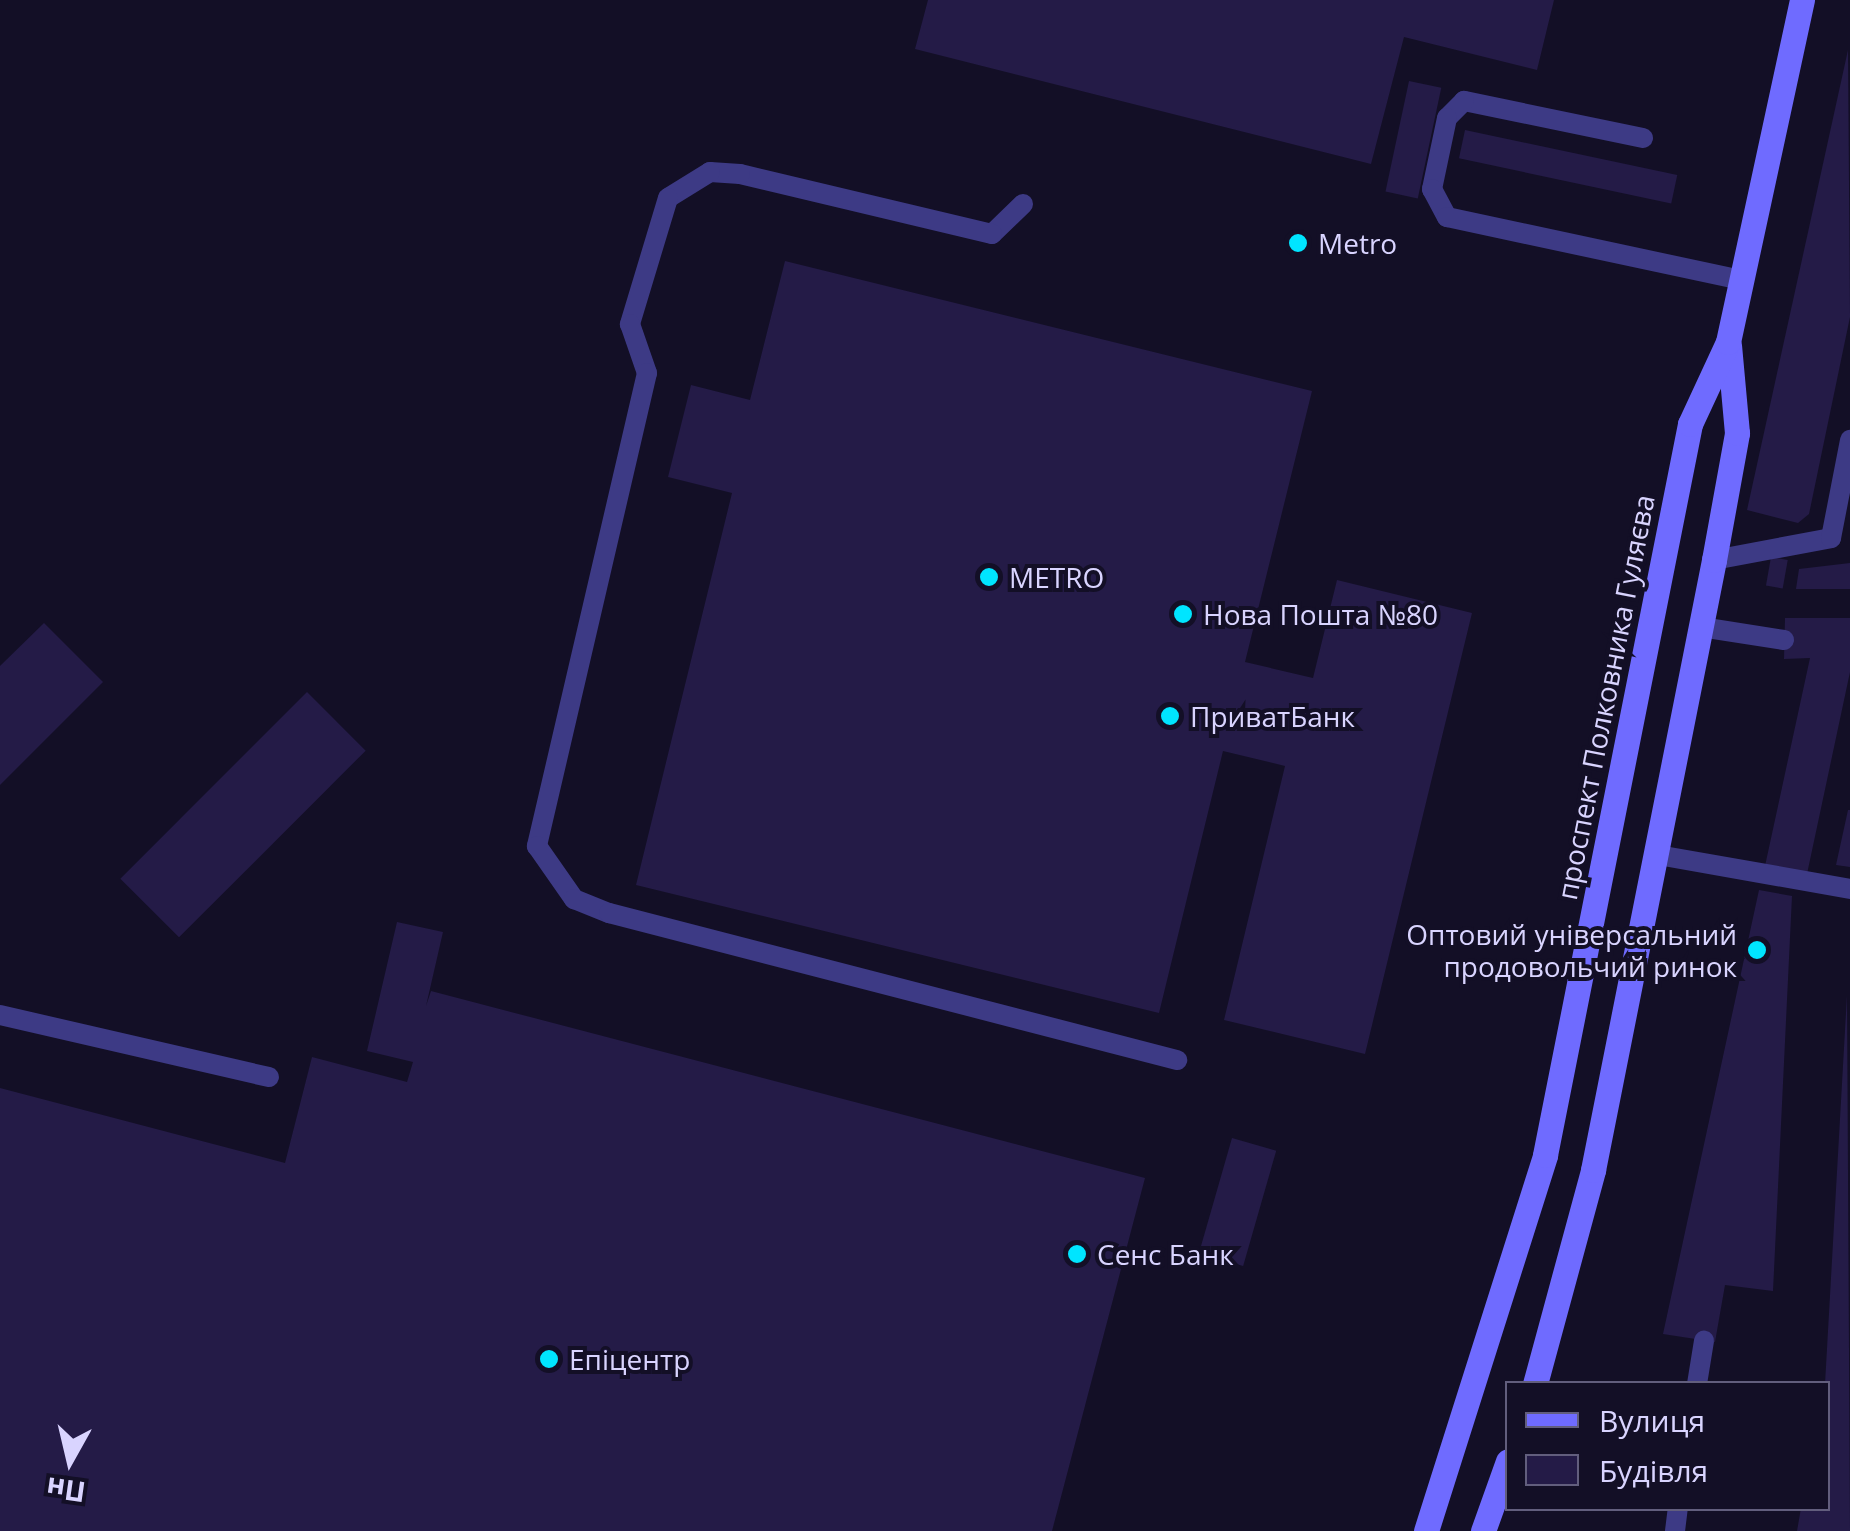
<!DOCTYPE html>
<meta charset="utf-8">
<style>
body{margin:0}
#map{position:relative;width:1850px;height:1531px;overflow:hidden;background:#130f26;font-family:"Open Sans",sans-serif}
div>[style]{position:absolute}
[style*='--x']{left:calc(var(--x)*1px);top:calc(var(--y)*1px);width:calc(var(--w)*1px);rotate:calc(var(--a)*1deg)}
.building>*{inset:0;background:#241b47;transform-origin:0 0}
.service>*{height:20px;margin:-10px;padding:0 10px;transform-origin:10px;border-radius:10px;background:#3d3a85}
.secondary>*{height:25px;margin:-12.5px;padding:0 12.5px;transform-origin:12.5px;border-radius:12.5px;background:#6f6bff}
.dots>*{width:28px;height:28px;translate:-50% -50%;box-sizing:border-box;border:5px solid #130f26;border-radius:50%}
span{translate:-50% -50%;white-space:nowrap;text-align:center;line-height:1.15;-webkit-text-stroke:8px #130f26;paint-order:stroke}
.poi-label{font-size:28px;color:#d9d4ff}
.left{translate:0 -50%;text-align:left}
.right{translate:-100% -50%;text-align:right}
.street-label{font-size:28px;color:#d9d4ff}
.legend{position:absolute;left:1505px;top:1381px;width:325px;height:130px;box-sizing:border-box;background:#130f26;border:2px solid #625e7d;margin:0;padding:12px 18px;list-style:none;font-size:30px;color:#d9d4ff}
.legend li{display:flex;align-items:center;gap:20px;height:50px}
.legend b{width:50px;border:2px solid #625e7d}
.north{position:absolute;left:20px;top:1411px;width:100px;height:100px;-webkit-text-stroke:8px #130f26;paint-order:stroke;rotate:188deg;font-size:28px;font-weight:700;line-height:40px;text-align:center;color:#d9d4ff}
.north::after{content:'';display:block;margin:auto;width:35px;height:45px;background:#d9d4ff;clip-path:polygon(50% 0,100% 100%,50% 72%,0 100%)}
</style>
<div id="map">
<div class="building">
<div style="clip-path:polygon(928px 0,1554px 0,1537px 70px,1404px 37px,1371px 164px,915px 49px)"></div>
<div style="clip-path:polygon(1848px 50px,1850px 317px,1809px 514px,1798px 523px,1747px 510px)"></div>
<div style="left:1409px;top:81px;width:33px;height:113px;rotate:12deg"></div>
<div style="left:1465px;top:130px;width:217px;height:29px;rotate:12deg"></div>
<div style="clip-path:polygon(785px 261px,1312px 391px,1245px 662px,1313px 678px,1337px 580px,1472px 613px,1365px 1054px,1224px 1020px,1285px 766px,1223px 751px,1159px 1013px,636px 885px,732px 493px,668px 477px,691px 385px,750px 400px)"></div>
<div style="left:1771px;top:557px;width:17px;height:29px;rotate:10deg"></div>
<div style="clip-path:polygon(1850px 563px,1850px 589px,1796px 589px,1799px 569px)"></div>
<div style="clip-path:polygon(1785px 618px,1850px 618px,1850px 672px,1807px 874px,1765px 866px,1810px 658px,1784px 659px)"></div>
<div style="clip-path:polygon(44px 623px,103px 682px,0 785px,0 666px)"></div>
<div style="left:307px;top:692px;width:83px;height:264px;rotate:45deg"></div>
<div style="clip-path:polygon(1848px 810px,1850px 810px,1850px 867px,1836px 865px)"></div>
<div style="clip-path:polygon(1759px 890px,1792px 896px,1773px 1291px,1725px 1285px,1715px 1342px,1663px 1334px)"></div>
<div style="clip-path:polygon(397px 922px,443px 932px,426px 1006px,431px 991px,1145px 1178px,1052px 1531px,0 1531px,0 1088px,285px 1163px,312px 1057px,407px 1082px,413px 1062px,367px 1051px)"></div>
<div style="clip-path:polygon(1847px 995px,1850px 1531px,1797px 1531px,1801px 1508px,1828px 1508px,1825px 1384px)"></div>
<div style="left:1232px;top:1138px;width:46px;height:120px;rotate:16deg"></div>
</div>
<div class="service">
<div style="--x:1643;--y:138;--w:183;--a:-168.3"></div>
<div style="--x:1464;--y:101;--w:24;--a:135"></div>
<div style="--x:1447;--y:118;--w:73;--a:101.9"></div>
<div style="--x:1432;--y:189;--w:32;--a:62"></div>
<div style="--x:1447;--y:217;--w:301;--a:12.1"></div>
<div style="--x:1023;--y:204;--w:43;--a:135.9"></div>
<div style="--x:992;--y:234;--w:259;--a:-166.6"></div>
<div style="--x:740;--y:174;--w:30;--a:-176"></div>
<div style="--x:710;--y:172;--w:49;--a:148.2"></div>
<div style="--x:668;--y:198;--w:132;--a:106.8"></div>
<div style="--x:630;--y:324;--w:52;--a:70.9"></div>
<div style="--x:647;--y:373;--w:486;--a:103.1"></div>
<div style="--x:537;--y:846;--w:65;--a:55.1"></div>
<div style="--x:574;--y:899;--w:38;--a:22"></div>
<div style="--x:609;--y:913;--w:587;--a:14.51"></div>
<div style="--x:1714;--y:560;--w:119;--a:-10.6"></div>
<div style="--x:1831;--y:538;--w:100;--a:-79"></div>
<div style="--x:1701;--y:627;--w:84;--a:8.9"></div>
<div style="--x:1658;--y:855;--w:195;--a:10"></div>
<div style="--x:0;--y:1015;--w:276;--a:13"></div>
<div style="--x:1697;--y:1384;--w:44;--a:-80.8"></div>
<div style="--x:1675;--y:1531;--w:23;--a:-83"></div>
</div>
<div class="secondary">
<div style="--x:1535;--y:1384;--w:222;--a:-74.8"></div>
<div style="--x:1593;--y:1170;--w:622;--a:-78.78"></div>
<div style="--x:1714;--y:560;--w:129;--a:-79.7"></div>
<div style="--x:1737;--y:433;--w:88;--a:-95.2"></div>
<div style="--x:1426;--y:1531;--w:394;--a:-72.4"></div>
<div style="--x:1545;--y:1155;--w:745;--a:-78.78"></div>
<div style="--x:1690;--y:424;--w:90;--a:-65.1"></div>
<div style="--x:1728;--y:342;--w:350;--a:-77.8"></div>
<div style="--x:1483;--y:1531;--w:74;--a:-70.3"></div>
</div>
<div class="dots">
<div style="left:1298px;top:243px;background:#00e5ff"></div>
<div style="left:989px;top:577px;background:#00e5ff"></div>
<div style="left:1183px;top:614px;background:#00e5ff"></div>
<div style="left:1170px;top:716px;background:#00e5ff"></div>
<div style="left:1757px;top:950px;background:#00e5ff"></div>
<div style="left:1077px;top:1254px;background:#00e5ff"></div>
<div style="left:549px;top:1359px;background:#00e5ff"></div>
</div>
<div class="poi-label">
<span class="left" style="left:1318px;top:243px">Metro</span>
<span class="left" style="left:1009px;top:577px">METRO</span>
<span class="left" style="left:1203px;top:614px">Нова Пошта №80</span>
<span class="left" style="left:1190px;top:716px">ПриватБанк</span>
<span class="right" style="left:1737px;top:950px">Оптовий універсальний<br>продовольчий ринок</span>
<span class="left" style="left:1097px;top:1254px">Сенс Банк</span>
<span class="left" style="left:569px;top:1359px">Епіцентр</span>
</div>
<div class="street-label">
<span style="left:1605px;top:697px;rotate:-79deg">проспект Полковника Гуляєва</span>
</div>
<ul class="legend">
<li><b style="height:12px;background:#6f6bff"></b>Вулиця</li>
<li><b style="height:28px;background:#241b47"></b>Будівля</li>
</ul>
<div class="north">Пн</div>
</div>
